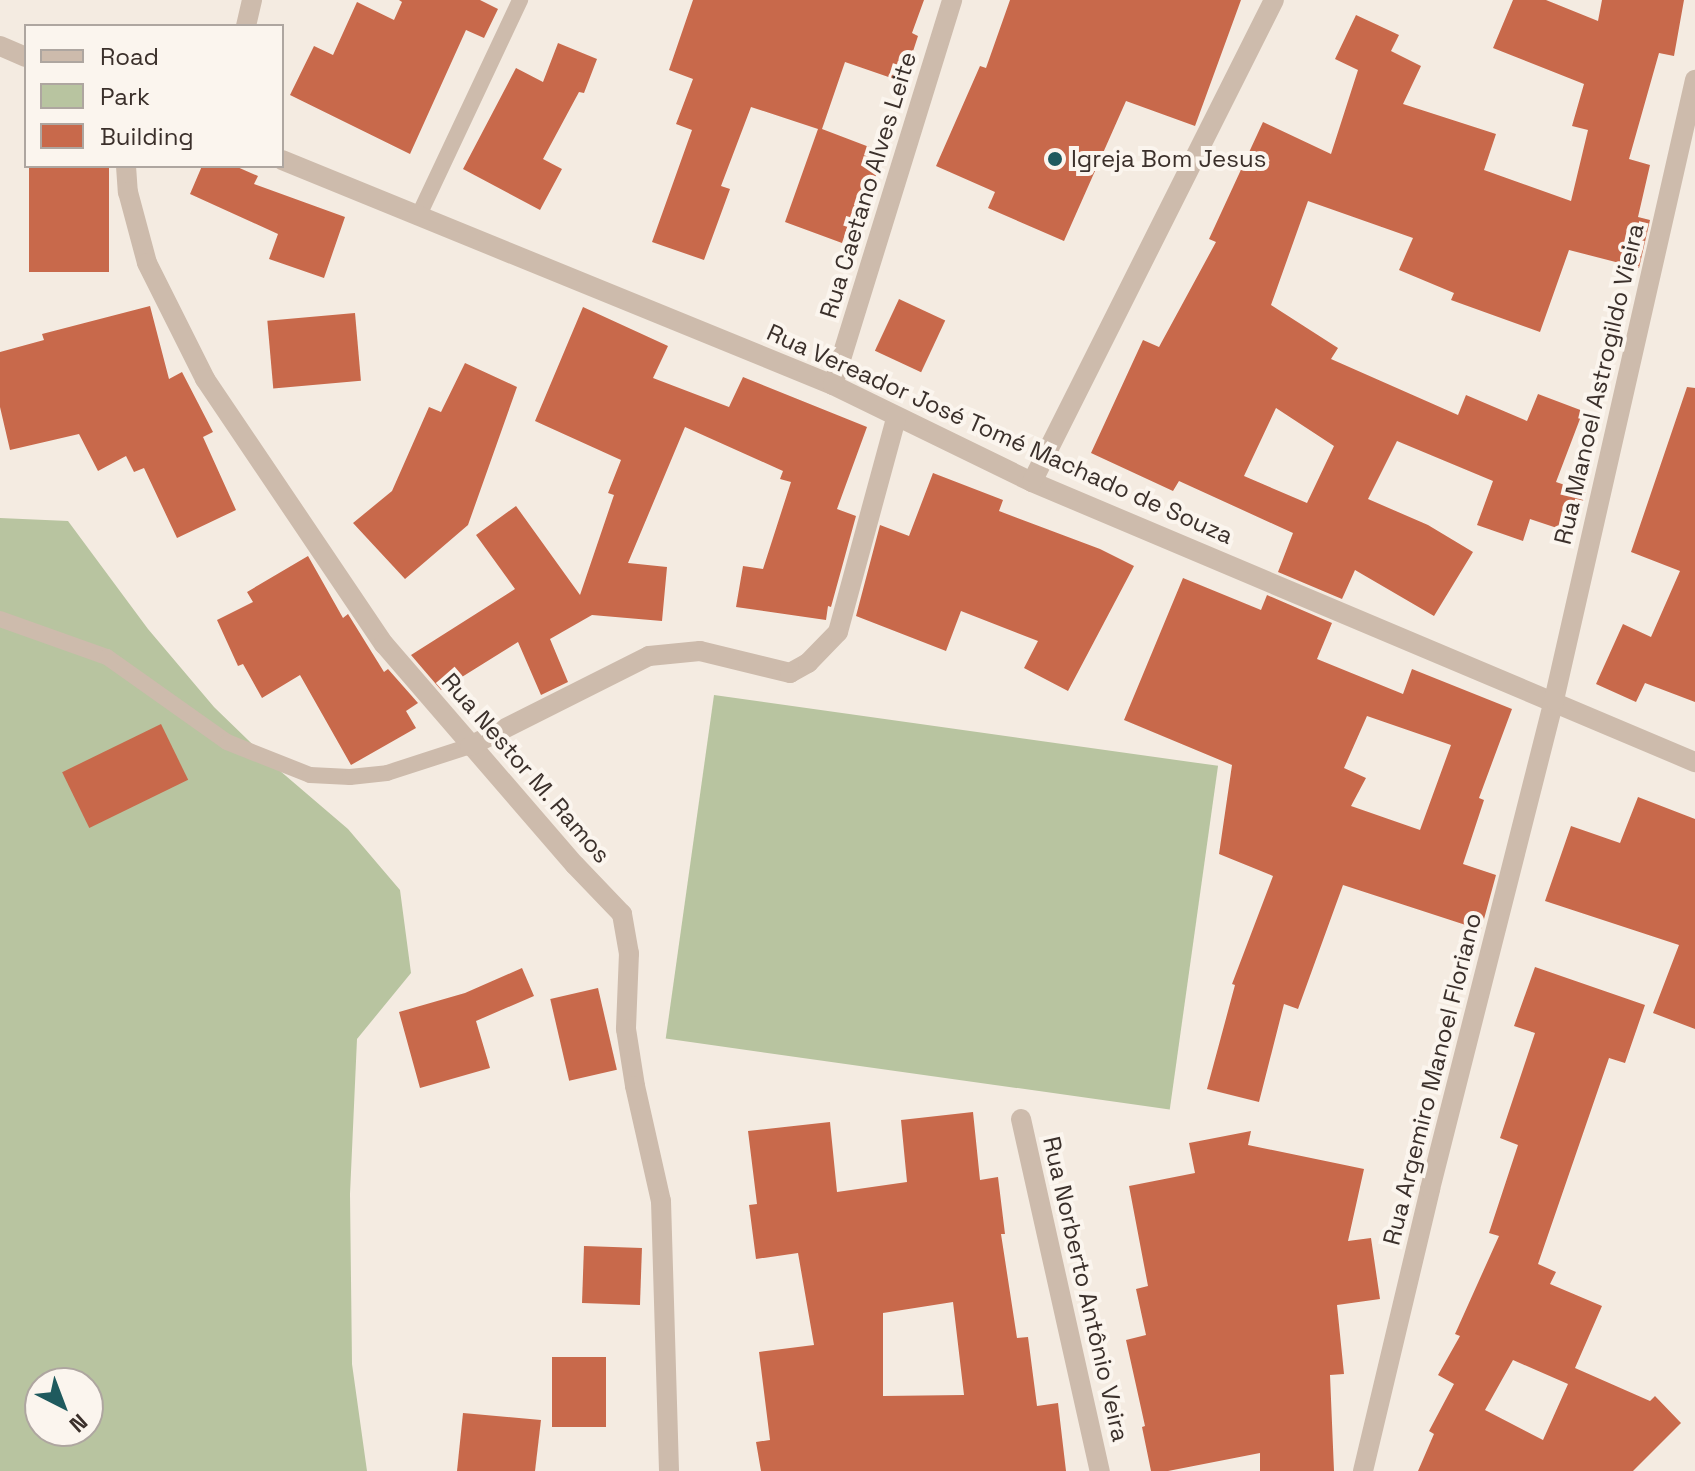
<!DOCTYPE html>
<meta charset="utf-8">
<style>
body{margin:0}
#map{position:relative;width:1695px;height:1471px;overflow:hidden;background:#f4ebe1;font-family:"Space Grotesk",sans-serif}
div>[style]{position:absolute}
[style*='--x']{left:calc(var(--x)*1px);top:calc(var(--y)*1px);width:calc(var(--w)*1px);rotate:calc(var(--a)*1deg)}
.green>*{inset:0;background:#b8c4a0;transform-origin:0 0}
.building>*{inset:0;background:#c8694b;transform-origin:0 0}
.service>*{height:16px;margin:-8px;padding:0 8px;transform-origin:8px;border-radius:8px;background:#cdbbac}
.minor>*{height:20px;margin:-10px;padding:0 10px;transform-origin:10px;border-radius:10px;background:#cdbbac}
.dots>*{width:22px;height:22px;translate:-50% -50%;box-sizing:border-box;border:4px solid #fbf5ee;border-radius:50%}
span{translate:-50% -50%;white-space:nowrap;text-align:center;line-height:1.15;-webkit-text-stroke:8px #fbf5ee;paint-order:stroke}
.poi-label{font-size:24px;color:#3b302b}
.left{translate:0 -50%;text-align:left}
.street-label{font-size:24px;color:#3b302b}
.legend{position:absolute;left:24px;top:24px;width:260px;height:144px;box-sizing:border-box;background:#fbf5ee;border:2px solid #aea6a0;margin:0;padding:10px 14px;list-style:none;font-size:24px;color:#3b302b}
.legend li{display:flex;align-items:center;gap:16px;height:40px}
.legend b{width:40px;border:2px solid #aea6a0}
.north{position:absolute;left:24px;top:1367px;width:80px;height:80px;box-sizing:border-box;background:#fbf5ee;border:2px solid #aea6a0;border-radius:50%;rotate:138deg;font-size:22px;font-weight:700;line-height:32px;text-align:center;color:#3b302b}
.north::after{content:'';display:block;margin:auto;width:28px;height:36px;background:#1f5a5e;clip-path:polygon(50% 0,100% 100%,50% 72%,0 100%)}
</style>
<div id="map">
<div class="green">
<div style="clip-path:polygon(evenodd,0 518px,68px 521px,148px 629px,214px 707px,279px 770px,348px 829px,400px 890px,411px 973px,357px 1039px,350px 1194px,352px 1364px,367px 1471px,0 1471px,0 518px,40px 1383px,88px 1383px,88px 1431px,40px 1431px,40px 1383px)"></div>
<div style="left:714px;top:695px;width:509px;height:347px;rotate:8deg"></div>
</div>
<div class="building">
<div style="clip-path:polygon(399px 0,480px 0,498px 9px,484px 38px,466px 30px,410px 154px,290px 95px,314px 46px,333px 55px,357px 2px,394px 20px,402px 2px)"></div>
<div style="clip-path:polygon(693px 0,924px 0,912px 33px,918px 36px,903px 82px,845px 62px,822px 129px,885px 153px,867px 198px,858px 195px,842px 243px,785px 222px,818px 129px,751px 107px,721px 186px,730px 189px,704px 260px,652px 242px,692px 130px,676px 124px,693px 79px,669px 70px)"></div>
<div style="clip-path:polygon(1010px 0,1241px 0,1195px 126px,1126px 101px,1064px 241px,988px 208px,995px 192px,936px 166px,980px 66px,986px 68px)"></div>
<div style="clip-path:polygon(evenodd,1513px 0,1546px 0,1598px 21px,1602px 0,1684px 0,1674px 56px,1659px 53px,1629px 159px,1650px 165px,1638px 217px,1650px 220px,1639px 268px,1569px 250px,1540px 332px,1451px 300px,1454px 293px,1399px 270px,1413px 238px,1308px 201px,1271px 305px,1338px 348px,1331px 359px,1458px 415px,1466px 395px,1527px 421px,1538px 394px,1583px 411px,1556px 482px,1586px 492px,1572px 533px,1530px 519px,1523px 541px,1477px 525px,1493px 481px,1397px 441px,1368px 499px,1428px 525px,1473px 552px,1434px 616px,1355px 570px,1342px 599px,1278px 572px,1293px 533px,1179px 481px,1173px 491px,1091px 453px,1143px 340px,1159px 347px,1216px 242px,1209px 239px,1263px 122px,1331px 154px,1358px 70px,1335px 59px,1356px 15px,1399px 35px,1391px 51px,1421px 66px,1403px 104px,1496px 134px,1484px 170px,1571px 201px,1588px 130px,1572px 126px,1584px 84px,1493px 48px,1513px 0,1276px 408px,1334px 446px,1307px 503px,1244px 476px,1276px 408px)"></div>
<div style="clip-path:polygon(558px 43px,597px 59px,584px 93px,579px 92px,543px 159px,562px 169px,540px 210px,463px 169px,516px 68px,543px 82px)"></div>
<div style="left:29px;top:166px;width:80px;height:106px"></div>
<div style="clip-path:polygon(202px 166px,235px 166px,258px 176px,254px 184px,345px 217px,324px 278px,269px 259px,278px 234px,190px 194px)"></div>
<div style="left:899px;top:299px;width:51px;height:57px;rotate:25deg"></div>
<div style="clip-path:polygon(150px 306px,169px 379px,182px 372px,213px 432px,203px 437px,236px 510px,177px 538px,144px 468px,134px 472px,126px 456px,98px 471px,79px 434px,10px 450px,0 407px,0 352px,44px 340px,42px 334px)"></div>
<div style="clip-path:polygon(583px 307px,668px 346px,653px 378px,729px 407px,743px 377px,867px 427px,837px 509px,856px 516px,831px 607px,828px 606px,826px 620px,736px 607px,743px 566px,763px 569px,791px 482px,780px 479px,783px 471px,685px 427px,628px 563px,667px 567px,662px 621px,592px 615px,550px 639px,568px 682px,541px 695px,518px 642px,441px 690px,411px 655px,515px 589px,476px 535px,516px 506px,580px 595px,614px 495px,608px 493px,621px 460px,535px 421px)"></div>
<div style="left:355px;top:313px;width:68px;height:88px;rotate:85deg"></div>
<div style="clip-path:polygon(465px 363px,517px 387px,468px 525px,405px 579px,353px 523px,392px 491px,429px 407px,441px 412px)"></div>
<div style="clip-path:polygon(1687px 387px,1695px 388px,1695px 702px,1645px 683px,1636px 702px,1596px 684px,1623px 624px,1651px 637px,1680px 571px,1631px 552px)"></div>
<div style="clip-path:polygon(933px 473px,1003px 500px,999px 511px,1100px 549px,1134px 566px,1068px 691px,1024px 668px,1038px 641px,961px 611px,946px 651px,856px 616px,880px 525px,909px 536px)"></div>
<div style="clip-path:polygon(308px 556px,343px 618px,348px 614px,384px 672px,388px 669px,418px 703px,406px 711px,416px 728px,351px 765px,300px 675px,262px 698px,243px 664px,238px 666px,217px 620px,253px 602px,247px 592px)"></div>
<div style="clip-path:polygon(evenodd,1183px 578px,1261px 610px,1267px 595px,1332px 623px,1317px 659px,1403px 694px,1412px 669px,1512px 709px,1479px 798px,1484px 800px,1463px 864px,1496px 875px,1481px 930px,1343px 885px,1298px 1009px,1284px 1004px,1259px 1102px,1207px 1089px,1235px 985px,1232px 984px,1273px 876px,1219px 854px,1232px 765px,1124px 720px,1183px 578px,1367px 716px,1451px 745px,1420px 830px,1351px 806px,1366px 778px,1344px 768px,1367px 716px)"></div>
<div style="left:161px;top:724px;width:62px;height:110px;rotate:64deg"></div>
<div style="clip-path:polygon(1638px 797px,1695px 819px,1695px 1029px,1653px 1013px,1679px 945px,1545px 901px,1571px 826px,1620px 843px)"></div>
<div style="clip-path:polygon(evenodd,1535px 967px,1645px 1005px,1625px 1063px,1609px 1058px,1538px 1264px,1556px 1272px,1550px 1284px,1602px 1306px,1575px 1368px,1650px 1401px,1655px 1396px,1681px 1423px,1633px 1471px,1418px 1471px,1434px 1434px,1429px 1431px,1454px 1384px,1438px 1375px,1460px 1336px,1455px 1334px,1499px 1236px,1489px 1233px,1518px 1145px,1500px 1138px,1535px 1033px,1514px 1026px,1535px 967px,1513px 1360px,1568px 1384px,1543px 1440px,1485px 1410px,1513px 1360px)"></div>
<div style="clip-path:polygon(522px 968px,534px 996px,476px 1021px,490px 1068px,420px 1088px,399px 1012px,465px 993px)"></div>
<div style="left:598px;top:988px;width:84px;height:49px;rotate:77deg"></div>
<div style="clip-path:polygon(evenodd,973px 1112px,980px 1180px,998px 1177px,1005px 1234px,1001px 1234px,1017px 1338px,1028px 1337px,1037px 1406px,1058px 1403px,1066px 1471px,761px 1471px,756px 1442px,770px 1440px,759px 1352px,814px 1345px,798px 1253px,756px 1259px,749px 1205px,757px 1204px,748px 1131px,830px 1122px,837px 1192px,907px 1182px,901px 1120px,973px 1112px,953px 1302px,964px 1395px,883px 1396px,883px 1313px,953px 1302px)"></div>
<div style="clip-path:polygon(1251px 1131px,1248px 1145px,1364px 1169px,1348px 1241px,1371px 1238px,1380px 1299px,1337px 1305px,1344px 1374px,1330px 1375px,1334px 1471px,1260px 1471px,1260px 1453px,1168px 1471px,1151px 1471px,1142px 1427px,1145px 1426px,1126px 1340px,1146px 1335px,1136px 1289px,1148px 1286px,1129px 1186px,1195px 1173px,1189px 1143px)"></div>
<div style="left:584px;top:1246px;width:58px;height:57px;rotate:2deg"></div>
<div style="left:552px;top:1357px;width:54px;height:70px"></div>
<div style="clip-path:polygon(463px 1413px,541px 1420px,535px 1471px,457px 1471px)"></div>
</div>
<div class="service">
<div style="--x:418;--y:217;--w:240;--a:-64.8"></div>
<div style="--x:0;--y:619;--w:114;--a:19.6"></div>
<div style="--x:107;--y:657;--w:147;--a:35.3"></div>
<div style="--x:227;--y:742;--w:89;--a:21.7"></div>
<div style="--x:310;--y:775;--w:40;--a:2.9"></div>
<div style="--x:350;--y:777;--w:37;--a:-6"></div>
<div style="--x:387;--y:773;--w:87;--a:-18"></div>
</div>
<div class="minor">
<div style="--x:246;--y:26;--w:27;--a:-77"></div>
<div style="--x:0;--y:46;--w:28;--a:23"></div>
<div style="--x:282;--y:160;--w:595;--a:22.21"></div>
<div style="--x:833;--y:385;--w:221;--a:26"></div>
<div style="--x:1032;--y:482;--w:720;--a:22.9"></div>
<div style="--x:126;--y:166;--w:26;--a:86"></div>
<div style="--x:128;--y:192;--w:73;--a:75"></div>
<div style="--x:147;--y:263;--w:130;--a:63.4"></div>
<div style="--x:205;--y:379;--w:320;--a:56"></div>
<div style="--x:384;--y:644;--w:292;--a:49.2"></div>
<div style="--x:575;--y:865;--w:68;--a:46.2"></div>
<div style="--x:622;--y:914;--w:40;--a:80"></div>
<div style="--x:629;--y:953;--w:76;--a:92.3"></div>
<div style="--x:626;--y:1029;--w:58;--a:81"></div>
<div style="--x:635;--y:1086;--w:118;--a:77.3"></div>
<div style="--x:661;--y:1201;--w:270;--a:88.3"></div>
<div style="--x:833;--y:385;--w:403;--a:-72.8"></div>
<div style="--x:1032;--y:482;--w:539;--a:-63.34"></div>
<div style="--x:470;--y:746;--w:200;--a:-26.7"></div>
<div style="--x:649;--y:656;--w:51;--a:-5.6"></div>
<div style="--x:700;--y:651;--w:93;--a:13.7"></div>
<div style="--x:790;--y:673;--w:21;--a:-29"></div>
<div style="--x:808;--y:663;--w:43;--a:-45.9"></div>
<div style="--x:838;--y:632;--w:222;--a:-74.8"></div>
<div style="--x:1021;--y:1119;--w:361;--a:77.4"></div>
<div style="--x:1363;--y:1471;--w:290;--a:-76.6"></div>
<div style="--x:1430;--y:1189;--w:504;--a:-75.77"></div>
<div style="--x:1554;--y:700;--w:636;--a:-77.19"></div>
</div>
<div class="dots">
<div style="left:1055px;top:159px;background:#1f5a5e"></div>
</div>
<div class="poi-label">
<span class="left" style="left:1071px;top:159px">Igreja Bom Jesus</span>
</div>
<div class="street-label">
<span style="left:868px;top:185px;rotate:-73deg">Rua Caetano Alves Leite</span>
<span style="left:1599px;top:384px;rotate:-77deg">Rua Manoel Astrogildo Vieira</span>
<span style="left:1000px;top:434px;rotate:24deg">Rua Vereador José Tomé Machado de Souza</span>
<span style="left:526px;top:768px;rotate:49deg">Rua Nestor M. Ramos</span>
<span style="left:1432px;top:1079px;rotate:-76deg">Rua Argemiro Manoel Floriano</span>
<span style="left:1086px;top:1289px;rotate:77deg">Rua Norberto Antônio Veira</span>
</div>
<ul class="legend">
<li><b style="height:10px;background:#cdbbac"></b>Road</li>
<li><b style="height:22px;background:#b8c4a0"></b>Park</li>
<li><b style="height:22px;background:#c8694b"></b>Building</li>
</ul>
<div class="north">N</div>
</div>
